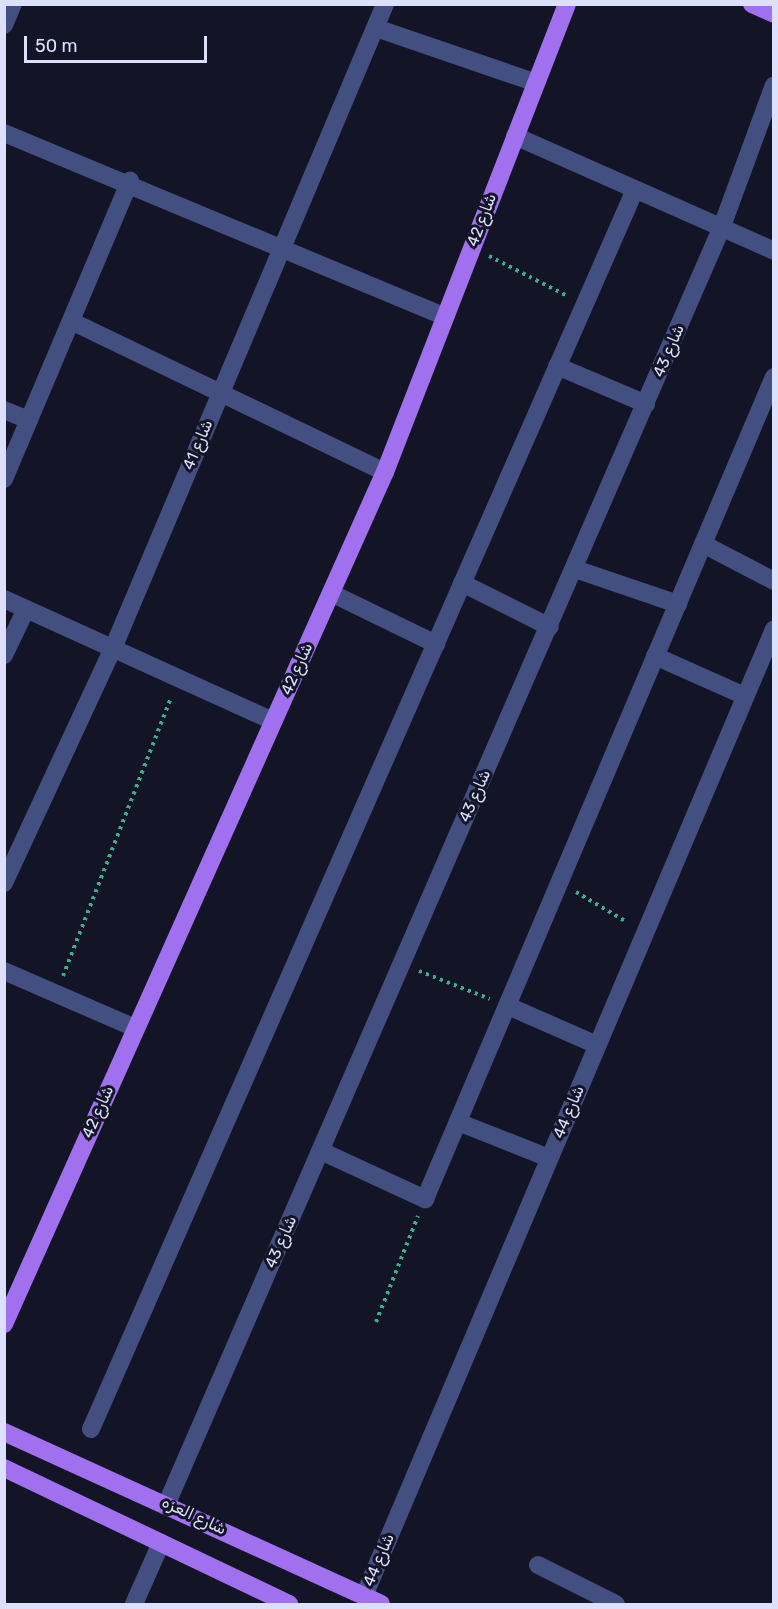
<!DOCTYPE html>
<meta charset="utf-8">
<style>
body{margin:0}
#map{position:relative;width:778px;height:1609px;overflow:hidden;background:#131426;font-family:Rubik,"Noto Sans Arabic",sans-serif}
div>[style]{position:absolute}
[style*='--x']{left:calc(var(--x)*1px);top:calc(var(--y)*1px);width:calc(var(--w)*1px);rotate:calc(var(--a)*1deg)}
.path>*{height:4px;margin-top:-2px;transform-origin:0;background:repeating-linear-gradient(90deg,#3ead8c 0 3px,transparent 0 7.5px)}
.minor>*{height:18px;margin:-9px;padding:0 9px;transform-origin:9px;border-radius:9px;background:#434f80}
.major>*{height:18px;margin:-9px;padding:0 9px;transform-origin:9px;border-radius:9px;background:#a170ee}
span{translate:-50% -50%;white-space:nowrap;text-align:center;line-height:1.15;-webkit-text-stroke:6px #131426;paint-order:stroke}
.street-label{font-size:16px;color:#dce0fb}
.frame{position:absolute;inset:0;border:6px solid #dce0fb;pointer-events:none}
.scale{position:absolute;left:24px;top:36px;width:183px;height:27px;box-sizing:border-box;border:3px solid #dce0fb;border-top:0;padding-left:8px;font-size:18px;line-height:21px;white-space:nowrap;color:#dce0fb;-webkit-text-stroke:4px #131426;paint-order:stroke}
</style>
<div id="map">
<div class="path">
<div style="--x:489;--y:256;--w:88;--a:27.1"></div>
<div style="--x:576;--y:892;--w:59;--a:30.5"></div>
<div style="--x:419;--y:971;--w:76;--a:21.5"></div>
<div style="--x:63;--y:976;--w:298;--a:-68.8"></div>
<div style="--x:376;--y:1322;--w:114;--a:-68.4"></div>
</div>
<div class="minor">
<div style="--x:4;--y:25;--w:23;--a:-67"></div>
<div style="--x:376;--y:28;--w:167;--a:18.9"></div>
<div style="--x:4;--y:133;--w:478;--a:22.6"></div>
<div style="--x:515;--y:136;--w:283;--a:23.9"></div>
<div style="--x:73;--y:322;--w:346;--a:25.7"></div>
<div style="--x:557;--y:366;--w:97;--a:23.1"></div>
<div style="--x:4;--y:410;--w:27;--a:22"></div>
<div style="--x:4;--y:479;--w:324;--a:-67.1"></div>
<div style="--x:703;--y:544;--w:80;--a:27.5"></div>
<div style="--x:575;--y:569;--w:109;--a:18.8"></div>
<div style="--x:462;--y:583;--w:98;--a:26.6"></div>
<div style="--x:331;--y:593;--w:117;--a:25.9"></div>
<div style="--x:4;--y:599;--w:295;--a:24.4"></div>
<div style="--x:4;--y:655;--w:51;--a:-64.4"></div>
<div style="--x:655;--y:656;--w:98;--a:24"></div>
<div style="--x:4;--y:883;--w:261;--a:-65.1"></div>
<div style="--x:114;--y:646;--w:697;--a:-67.11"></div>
<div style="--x:4;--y:971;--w:143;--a:23.5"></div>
<div style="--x:508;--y:1006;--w:97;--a:23.7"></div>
<div style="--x:458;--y:1122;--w:98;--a:21.6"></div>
<div style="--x:321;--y:1151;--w:115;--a:24.8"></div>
<div style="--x:425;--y:1199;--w:893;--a:-67"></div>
<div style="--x:91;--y:1429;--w:1351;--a:-66.3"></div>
<div style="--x:167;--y:1503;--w:1389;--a:-66.5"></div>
<div style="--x:721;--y:229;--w:153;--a:-69.8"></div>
<div style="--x:538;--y:1565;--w:87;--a:26.6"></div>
<div style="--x:364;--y:1596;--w:1050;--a:-67.02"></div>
<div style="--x:134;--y:1604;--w:67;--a:-66.1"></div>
</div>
<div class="major">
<div style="--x:752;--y:4;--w:24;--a:24"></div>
<div style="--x:4;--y:1324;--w:933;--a:-65.91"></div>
<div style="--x:385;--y:472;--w:502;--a:-68.75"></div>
<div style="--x:4;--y:1432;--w:414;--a:24.5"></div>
<div style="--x:4;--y:1468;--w:316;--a:25.5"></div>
</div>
<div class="street-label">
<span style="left:482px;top:220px;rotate:-69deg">شارع 42</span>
<span style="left:669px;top:351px;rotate:-67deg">شارع 43</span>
<span style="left:198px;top:445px;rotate:-67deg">شارع 41</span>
<span style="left:297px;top:669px;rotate:-66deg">شارع 42</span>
<span style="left:475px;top:796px;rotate:-66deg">شارع 43</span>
<span style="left:98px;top:1112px;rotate:-66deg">شارع 42</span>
<span style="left:569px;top:1112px;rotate:-67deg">شارع 44</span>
<span style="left:281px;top:1242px;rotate:-66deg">شارع 43</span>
<span style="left:194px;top:1516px;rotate:25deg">شارع العزه</span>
<span style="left:379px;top:1560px;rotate:-67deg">شارع 44</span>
</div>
<div class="frame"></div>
<div class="scale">50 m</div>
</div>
